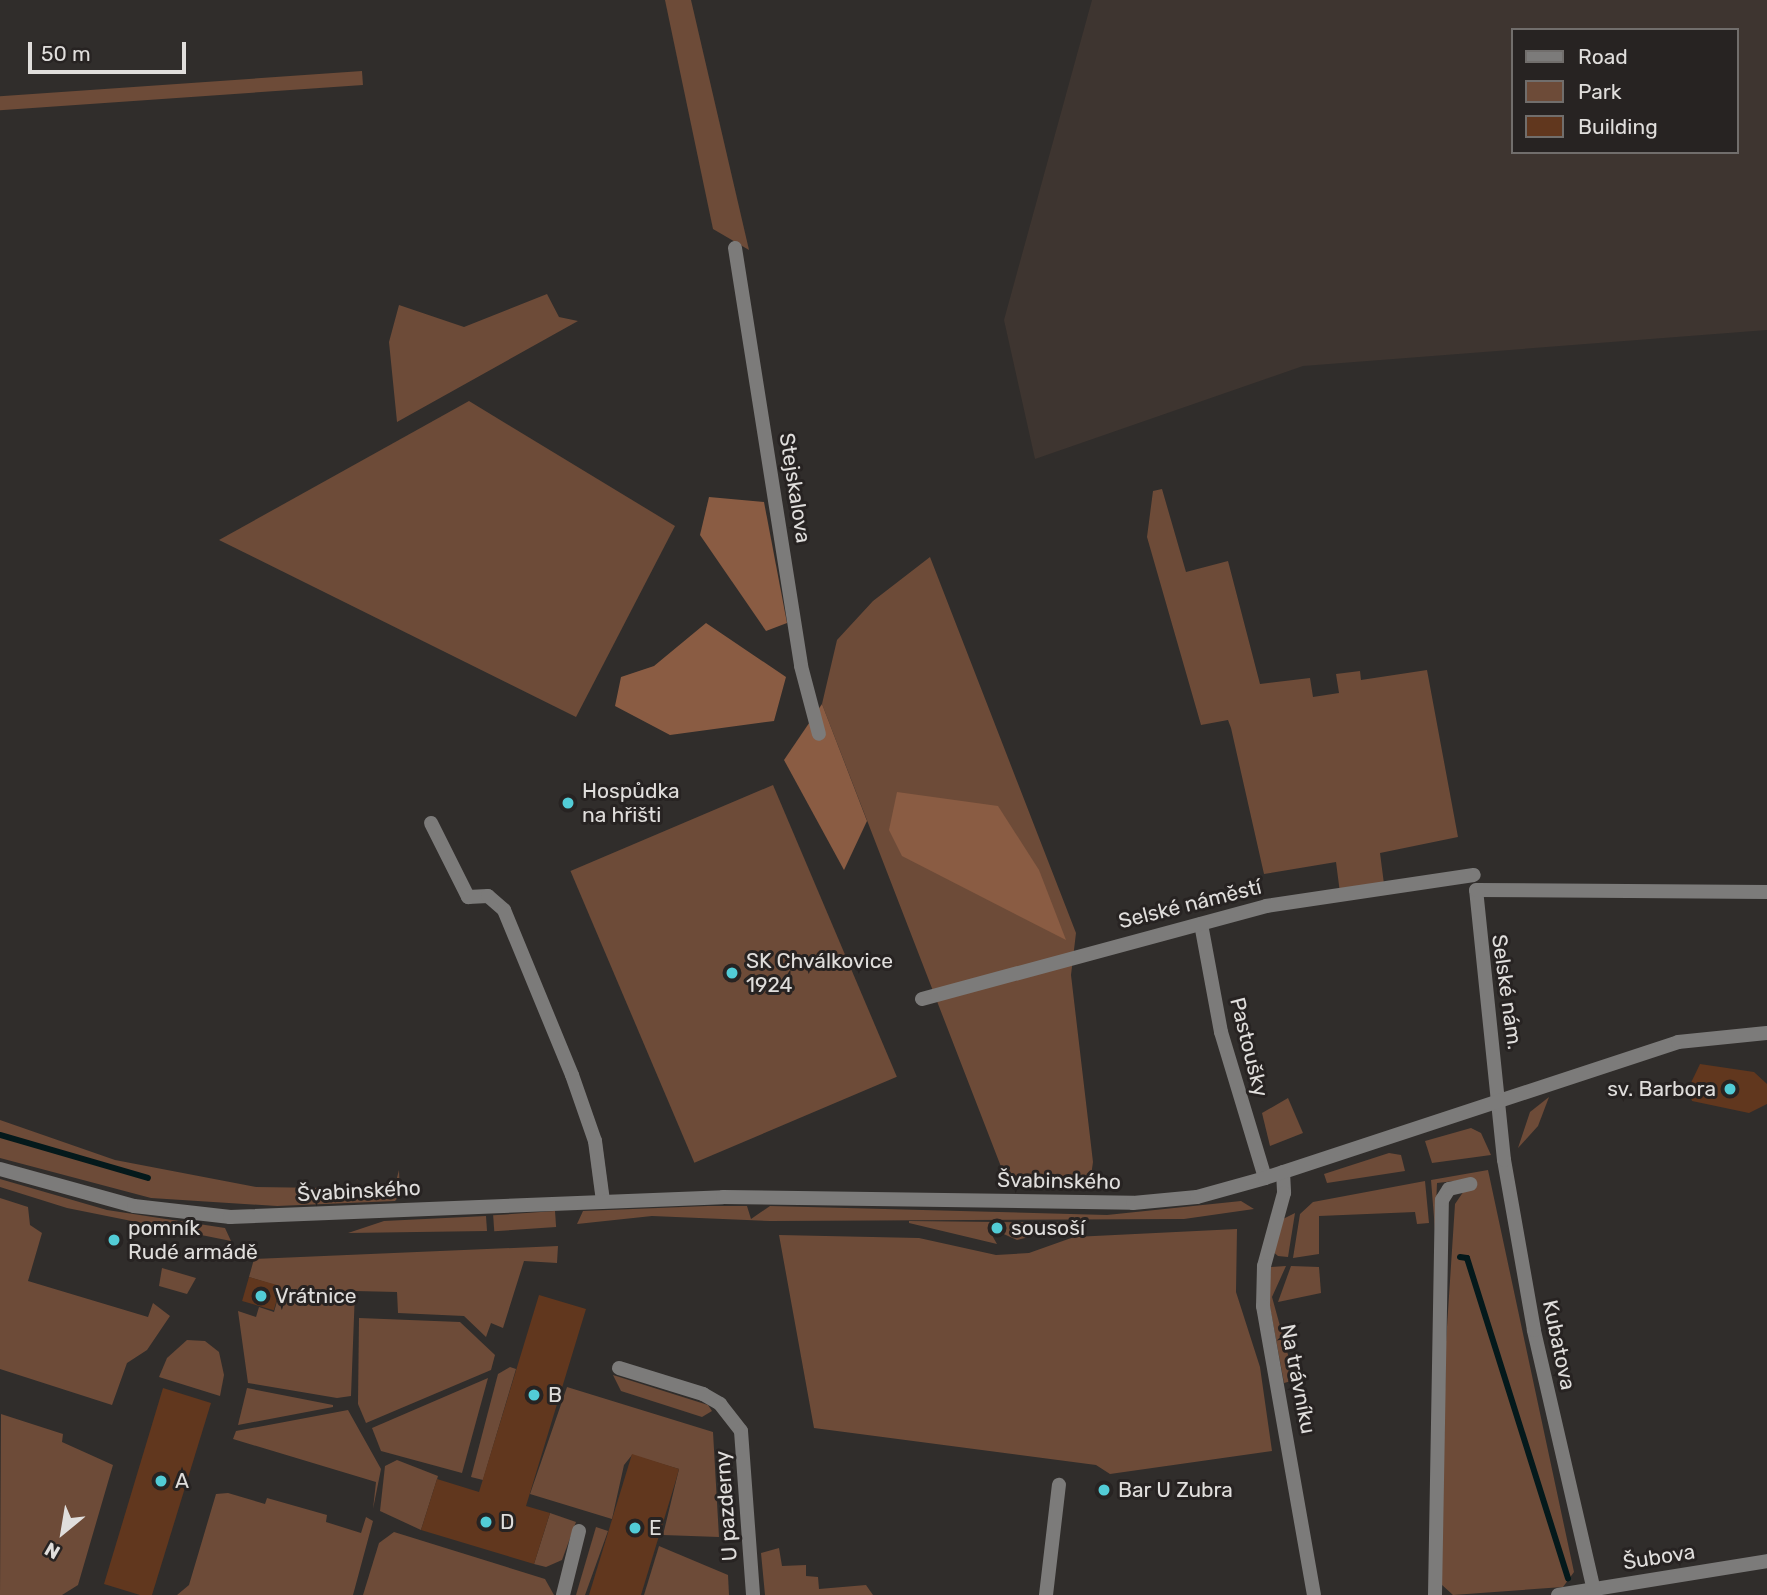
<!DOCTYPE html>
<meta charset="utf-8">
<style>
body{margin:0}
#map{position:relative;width:1767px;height:1595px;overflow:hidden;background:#302d2b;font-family:Rubik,sans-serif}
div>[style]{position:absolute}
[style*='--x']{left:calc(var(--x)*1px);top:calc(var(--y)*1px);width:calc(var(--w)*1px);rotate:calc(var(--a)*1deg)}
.built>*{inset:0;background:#3e3530}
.green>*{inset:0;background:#6d4b38;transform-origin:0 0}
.forest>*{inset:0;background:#8a5c43}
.stream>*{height:6px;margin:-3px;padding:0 3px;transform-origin:3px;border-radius:3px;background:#04191b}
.building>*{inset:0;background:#61371e;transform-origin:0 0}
.minor>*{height:14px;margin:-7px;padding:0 7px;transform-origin:7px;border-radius:7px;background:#7c7b7a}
.tertiary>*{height:14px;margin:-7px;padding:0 7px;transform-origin:7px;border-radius:7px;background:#7c7b7a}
.dots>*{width:19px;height:19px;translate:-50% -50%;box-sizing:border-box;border:4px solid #272322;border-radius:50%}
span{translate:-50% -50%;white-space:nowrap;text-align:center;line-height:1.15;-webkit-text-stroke:6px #272322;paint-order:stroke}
.street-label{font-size:21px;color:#e0dedc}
.poi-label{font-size:21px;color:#e0dedc}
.left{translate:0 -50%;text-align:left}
.right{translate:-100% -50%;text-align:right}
.legend{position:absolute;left:1511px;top:28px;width:228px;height:126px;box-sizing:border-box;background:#272322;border:2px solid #716e6c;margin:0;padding:9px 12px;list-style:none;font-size:21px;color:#e0dedc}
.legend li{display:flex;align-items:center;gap:14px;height:35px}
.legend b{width:35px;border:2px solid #716e6c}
.north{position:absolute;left:28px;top:1497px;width:70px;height:70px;-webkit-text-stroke:5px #272322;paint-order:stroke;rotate:210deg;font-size:19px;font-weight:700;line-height:28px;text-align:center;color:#e0dedc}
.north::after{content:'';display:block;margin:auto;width:24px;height:32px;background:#e0dedc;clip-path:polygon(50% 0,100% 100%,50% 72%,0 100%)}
.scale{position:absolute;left:28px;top:42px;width:158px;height:32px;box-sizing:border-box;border:4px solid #e0dedc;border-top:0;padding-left:9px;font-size:21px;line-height:24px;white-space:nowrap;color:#e0dedc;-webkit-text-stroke:5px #272322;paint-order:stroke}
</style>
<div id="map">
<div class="built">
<div style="clip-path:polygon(evenodd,1092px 0,1767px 0,1767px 330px,1303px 366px,1035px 459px,1004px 320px,1092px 0,1513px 30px,1737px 30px,1737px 152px,1513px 152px,1513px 30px)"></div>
</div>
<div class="green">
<div style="clip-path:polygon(665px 0,691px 0,749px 250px,713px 229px)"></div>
<div style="left:362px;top:71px;width:14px;height:367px;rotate:86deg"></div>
<div style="clip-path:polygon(547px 294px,559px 317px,578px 321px,397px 422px,389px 342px,399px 305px,464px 327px)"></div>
<div style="clip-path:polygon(469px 401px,675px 526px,576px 717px,219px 540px)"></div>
<div style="clip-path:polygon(1162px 489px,1186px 572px,1228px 561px,1260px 684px,1310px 678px,1313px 697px,1339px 693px,1336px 674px,1360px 671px,1361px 680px,1427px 670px,1458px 837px,1380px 853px,1384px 884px,1340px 893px,1336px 862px,1264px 874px,1231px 728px,1228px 720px,1201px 725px,1147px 537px,1153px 491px)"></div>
<div style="clip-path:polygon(930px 557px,1076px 933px,1071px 975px,1093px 1162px,1089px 1190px,1005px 1177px,822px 704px,837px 640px,873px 601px)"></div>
<div style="left:773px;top:785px;width:317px;height:220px;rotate:67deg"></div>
<div style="clip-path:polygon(1549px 1097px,1538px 1126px,1518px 1148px,1530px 1112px)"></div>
<div style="clip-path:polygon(1288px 1098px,1303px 1133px,1270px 1146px,1262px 1113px)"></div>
<div style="clip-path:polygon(0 1120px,115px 1160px,256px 1187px,394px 1189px,399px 1170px,400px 1195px,395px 1201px,277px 1206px,151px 1198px,0 1158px)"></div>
<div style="clip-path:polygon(1471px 1128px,1481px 1133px,1491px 1155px,1432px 1163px,1425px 1141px)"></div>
<div style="clip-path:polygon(1389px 1153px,1401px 1155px,1405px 1171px,1327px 1183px,1324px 1174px)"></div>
<div style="clip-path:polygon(1488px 1170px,1574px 1572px,1563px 1587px,1453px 1595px,1441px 1584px,1446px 1342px,1455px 1204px,1472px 1179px,1437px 1183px,1435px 1230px,1431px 1180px)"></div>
<div style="clip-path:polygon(0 1179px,107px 1210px,225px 1228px,231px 1241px,67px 1208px,0 1187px)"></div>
<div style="clip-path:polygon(1425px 1181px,1429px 1223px,1417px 1224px,1415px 1212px,1319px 1216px,1319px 1254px,1293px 1258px,1300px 1214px,1313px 1202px)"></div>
<div style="clip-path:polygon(0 1198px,28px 1207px,30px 1225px,42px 1233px,28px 1281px,148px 1317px,153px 1303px,170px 1316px,147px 1350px,127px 1363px,112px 1405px,0 1369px)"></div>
<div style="clip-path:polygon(1241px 1201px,1254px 1209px,1184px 1219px,770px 1221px,652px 1216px,577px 1224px,583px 1211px,708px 1206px,747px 1206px,751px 1219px,770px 1206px,1107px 1215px)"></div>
<div style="left:555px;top:1211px;width:16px;height:62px;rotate:86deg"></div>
<div style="clip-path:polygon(1295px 1213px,1288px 1257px,1278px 1256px,1272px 1251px,1281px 1220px)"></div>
<div style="clip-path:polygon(486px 1216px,487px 1231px,348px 1233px,384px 1221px)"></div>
<div style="clip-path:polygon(909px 1223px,909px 1221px,1086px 1223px,1017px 1240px,997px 1231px,993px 1237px,997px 1244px)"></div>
<div style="clip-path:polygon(1237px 1229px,1236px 1292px,1260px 1367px,1272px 1451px,1110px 1474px,1096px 1465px,814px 1428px,779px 1235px,919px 1238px,996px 1255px,1029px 1253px,1074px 1237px)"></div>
<div style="clip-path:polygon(558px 1246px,557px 1263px,524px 1261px,503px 1328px,491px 1323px,486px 1337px,464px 1316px,398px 1313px,397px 1292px,355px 1291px,351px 1396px,337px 1398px,248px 1383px,238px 1311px,256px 1317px,259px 1307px,274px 1312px,281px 1287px,249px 1277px,254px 1259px)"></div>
<div style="clip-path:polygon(1286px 1266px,1272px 1297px,1295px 1380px,1284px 1383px,1268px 1296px,1271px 1267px)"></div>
<div style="clip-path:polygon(1291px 1266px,1319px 1267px,1321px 1293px,1278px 1302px)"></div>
<div style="clip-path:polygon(162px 1268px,196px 1278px,187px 1294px,159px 1286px)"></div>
<div style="clip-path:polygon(359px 1318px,460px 1322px,495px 1355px,491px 1370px,366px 1423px,358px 1404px)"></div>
<div style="clip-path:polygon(187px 1340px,205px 1341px,219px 1352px,224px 1375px,220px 1396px,159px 1377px,167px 1358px)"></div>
<div style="clip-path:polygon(510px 1367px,516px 1369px,483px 1480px,471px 1477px,498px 1374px)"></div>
<div style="clip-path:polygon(613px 1375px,708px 1405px,712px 1411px,702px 1417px,621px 1391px)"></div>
<div style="clip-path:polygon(488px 1378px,462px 1473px,381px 1451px,372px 1428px)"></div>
<div style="clip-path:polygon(567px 1387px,713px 1432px,719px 1537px,663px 1535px,679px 1469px,632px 1455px,624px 1465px,612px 1519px,530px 1494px)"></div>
<div style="clip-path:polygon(247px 1388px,333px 1405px,333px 1407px,238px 1425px)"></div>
<div style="clip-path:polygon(348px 1410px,381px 1469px,373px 1509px,376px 1482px,233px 1439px,236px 1431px)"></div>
<div style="clip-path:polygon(1px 1414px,63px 1434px,62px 1442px,113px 1465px,78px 1585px,62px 1595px,0 1595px)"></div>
<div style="clip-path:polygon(397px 1460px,438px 1476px,421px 1530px,380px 1511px,385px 1466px)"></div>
<div style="clip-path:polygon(228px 1493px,265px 1504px,267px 1498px,327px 1515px,326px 1522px,361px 1533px,366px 1517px,373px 1521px,353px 1595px,177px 1595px,189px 1585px,216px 1494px)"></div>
<div style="clip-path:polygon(550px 1513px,576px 1522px,562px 1560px,546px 1567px,534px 1564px)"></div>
<div style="clip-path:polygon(596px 1527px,608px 1531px,585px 1595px,576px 1595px)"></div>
<div style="clip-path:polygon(394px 1532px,545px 1579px,554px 1595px,363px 1595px,379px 1543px)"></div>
<div style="clip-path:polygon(659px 1546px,728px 1575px,729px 1595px,644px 1595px)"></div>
<div style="clip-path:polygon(779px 1548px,782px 1566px,806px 1565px,806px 1576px,818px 1577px,819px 1589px,866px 1585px,873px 1595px,765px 1595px,761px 1553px)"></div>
</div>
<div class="forest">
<div style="clip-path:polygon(709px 497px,764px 502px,787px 623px,766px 631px,700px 535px)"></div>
<div style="clip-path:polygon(706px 623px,786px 677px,774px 721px,670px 735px,615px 706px,621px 677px,654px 666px)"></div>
<div style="clip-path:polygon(822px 704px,867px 821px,844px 870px,784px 760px)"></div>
<div style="clip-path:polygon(897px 792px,998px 806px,1039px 870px,1066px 940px,902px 856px,889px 830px)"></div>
</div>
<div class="stream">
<div style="--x:0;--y:1135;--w:154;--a:16.2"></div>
<div style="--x:1460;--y:1257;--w:7;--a:8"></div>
<div style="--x:1467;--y:1258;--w:336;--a:72.5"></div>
</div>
<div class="building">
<div style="clip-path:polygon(1700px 1064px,1754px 1072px,1767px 1084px,1767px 1104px,1749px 1113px,1692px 1101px,1688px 1089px)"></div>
<div style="left:249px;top:1277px;width:33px;height:25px;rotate:16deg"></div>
<div style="clip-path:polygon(539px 1295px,586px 1309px,526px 1506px,550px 1513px,534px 1564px,421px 1530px,437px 1479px,479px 1492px)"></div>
<div style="clip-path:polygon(163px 1388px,211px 1403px,152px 1595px,140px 1595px,104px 1584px)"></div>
<div style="clip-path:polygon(632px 1454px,679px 1469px,676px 1480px,641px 1595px,589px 1595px)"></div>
</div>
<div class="minor">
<div style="--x:735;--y:248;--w:423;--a:81"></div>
<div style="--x:801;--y:666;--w:70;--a:75.2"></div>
<div style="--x:431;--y:823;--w:83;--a:63.4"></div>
<div style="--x:468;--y:897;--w:20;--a:-3"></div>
<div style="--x:488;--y:896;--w:21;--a:41"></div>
<div style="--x:504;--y:910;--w:178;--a:67.6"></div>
<div style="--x:572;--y:1075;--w:70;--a:70.8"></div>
<div style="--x:595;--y:1141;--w:61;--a:82.4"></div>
<div style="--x:1201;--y:924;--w:110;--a:79.5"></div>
<div style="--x:1221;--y:1032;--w:152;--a:73.2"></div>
<div style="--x:922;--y:999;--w:356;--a:-15.1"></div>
<div style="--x:1266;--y:906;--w:210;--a:-8.5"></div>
<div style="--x:1283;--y:1172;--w:21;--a:87"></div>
<div style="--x:1284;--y:1193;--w:76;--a:105.3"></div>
<div style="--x:1264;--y:1266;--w:40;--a:91.4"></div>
<div style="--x:1263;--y:1306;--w:293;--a:80"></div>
<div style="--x:619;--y:1368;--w:88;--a:17.2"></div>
<div style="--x:703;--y:1394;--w:20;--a:30"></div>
<div style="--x:720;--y:1404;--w:34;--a:52"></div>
<div style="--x:741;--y:1431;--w:164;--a:85.8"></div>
<div style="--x:563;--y:1595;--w:66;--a:-76"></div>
<div style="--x:1046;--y:1595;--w:111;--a:-83.3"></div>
<div style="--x:1435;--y:1595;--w:395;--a:-89"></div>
<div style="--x:1442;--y:1200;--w:13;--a:-58"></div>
<div style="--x:1449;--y:1189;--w:22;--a:-13"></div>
<div style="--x:1558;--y:1595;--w:212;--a:-9.2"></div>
<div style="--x:1595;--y:1595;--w:272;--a:-103"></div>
<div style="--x:1534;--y:1330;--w:173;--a:-100"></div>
<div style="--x:1504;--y:1160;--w:271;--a:-95.9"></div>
<div style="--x:1476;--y:890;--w:291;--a:0.4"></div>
</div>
<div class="tertiary">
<div style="--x:0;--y:1169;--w:139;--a:15.4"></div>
<div style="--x:134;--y:1206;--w:97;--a:6.5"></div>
<div style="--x:230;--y:1217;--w:493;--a:-2.3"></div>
<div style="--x:723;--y:1197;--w:410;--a:0.8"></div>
<div style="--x:1133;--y:1203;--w:64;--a:-5.4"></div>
<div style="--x:1197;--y:1197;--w:71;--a:-15.6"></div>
<div style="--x:1265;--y:1178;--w:435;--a:-18.2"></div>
<div style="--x:1678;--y:1042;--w:89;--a:-5.8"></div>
</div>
<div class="dots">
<div style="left:568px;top:803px;background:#52ccd6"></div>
<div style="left:732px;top:973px;background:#52ccd6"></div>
<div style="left:1730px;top:1089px;background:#52ccd6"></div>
<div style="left:997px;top:1228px;background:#52ccd6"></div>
<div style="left:114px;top:1240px;background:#52ccd6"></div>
<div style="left:261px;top:1296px;background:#52ccd6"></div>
<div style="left:534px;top:1395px;background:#52ccd6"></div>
<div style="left:161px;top:1481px;background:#52ccd6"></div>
<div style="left:1104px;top:1490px;background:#52ccd6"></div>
<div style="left:486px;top:1522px;background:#52ccd6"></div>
<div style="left:635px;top:1528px;background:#52ccd6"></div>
</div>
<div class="street-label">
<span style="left:795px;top:488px;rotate:81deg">Stejskalova</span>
<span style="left:1190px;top:904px;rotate:-14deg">Selské náměstí</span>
<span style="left:1507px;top:992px;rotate:82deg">Selské nám.</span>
<span style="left:1249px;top:1047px;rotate:76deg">Pastoušky</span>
<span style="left:1059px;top:1181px;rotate:1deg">Švabinského</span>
<span style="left:359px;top:1191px;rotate:-3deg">Švabinského</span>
<span style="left:1559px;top:1345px;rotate:78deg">Kubatova</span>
<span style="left:1298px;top:1379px;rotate:79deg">Na trávníku</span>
<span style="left:726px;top:1506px;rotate:-94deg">U pazderny</span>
<span style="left:1659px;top:1557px;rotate:-9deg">Šubova</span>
</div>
<div class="poi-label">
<span class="left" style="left:582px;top:803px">Hospůdka<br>na hřišti</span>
<span class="left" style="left:746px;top:973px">SK Chválkovice<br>1924</span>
<span class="right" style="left:1716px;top:1089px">sv. Barbora</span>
<span class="left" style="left:128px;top:1240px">pomník<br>Rudé armádě</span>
<span class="left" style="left:1011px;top:1228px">sousoší</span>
<span class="left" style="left:275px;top:1296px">Vrátnice</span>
<span class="left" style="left:548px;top:1395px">B</span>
<span class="left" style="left:175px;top:1481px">A</span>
<span class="left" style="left:1118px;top:1490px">Bar U Zubra</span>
<span class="left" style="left:500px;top:1522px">D</span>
<span class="left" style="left:649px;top:1528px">E</span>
</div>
<ul class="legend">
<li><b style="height:9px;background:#7c7b7a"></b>Road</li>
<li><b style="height:19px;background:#6d4b38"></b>Park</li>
<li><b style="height:19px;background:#61371e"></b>Building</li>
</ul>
<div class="north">N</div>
<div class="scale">50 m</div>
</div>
